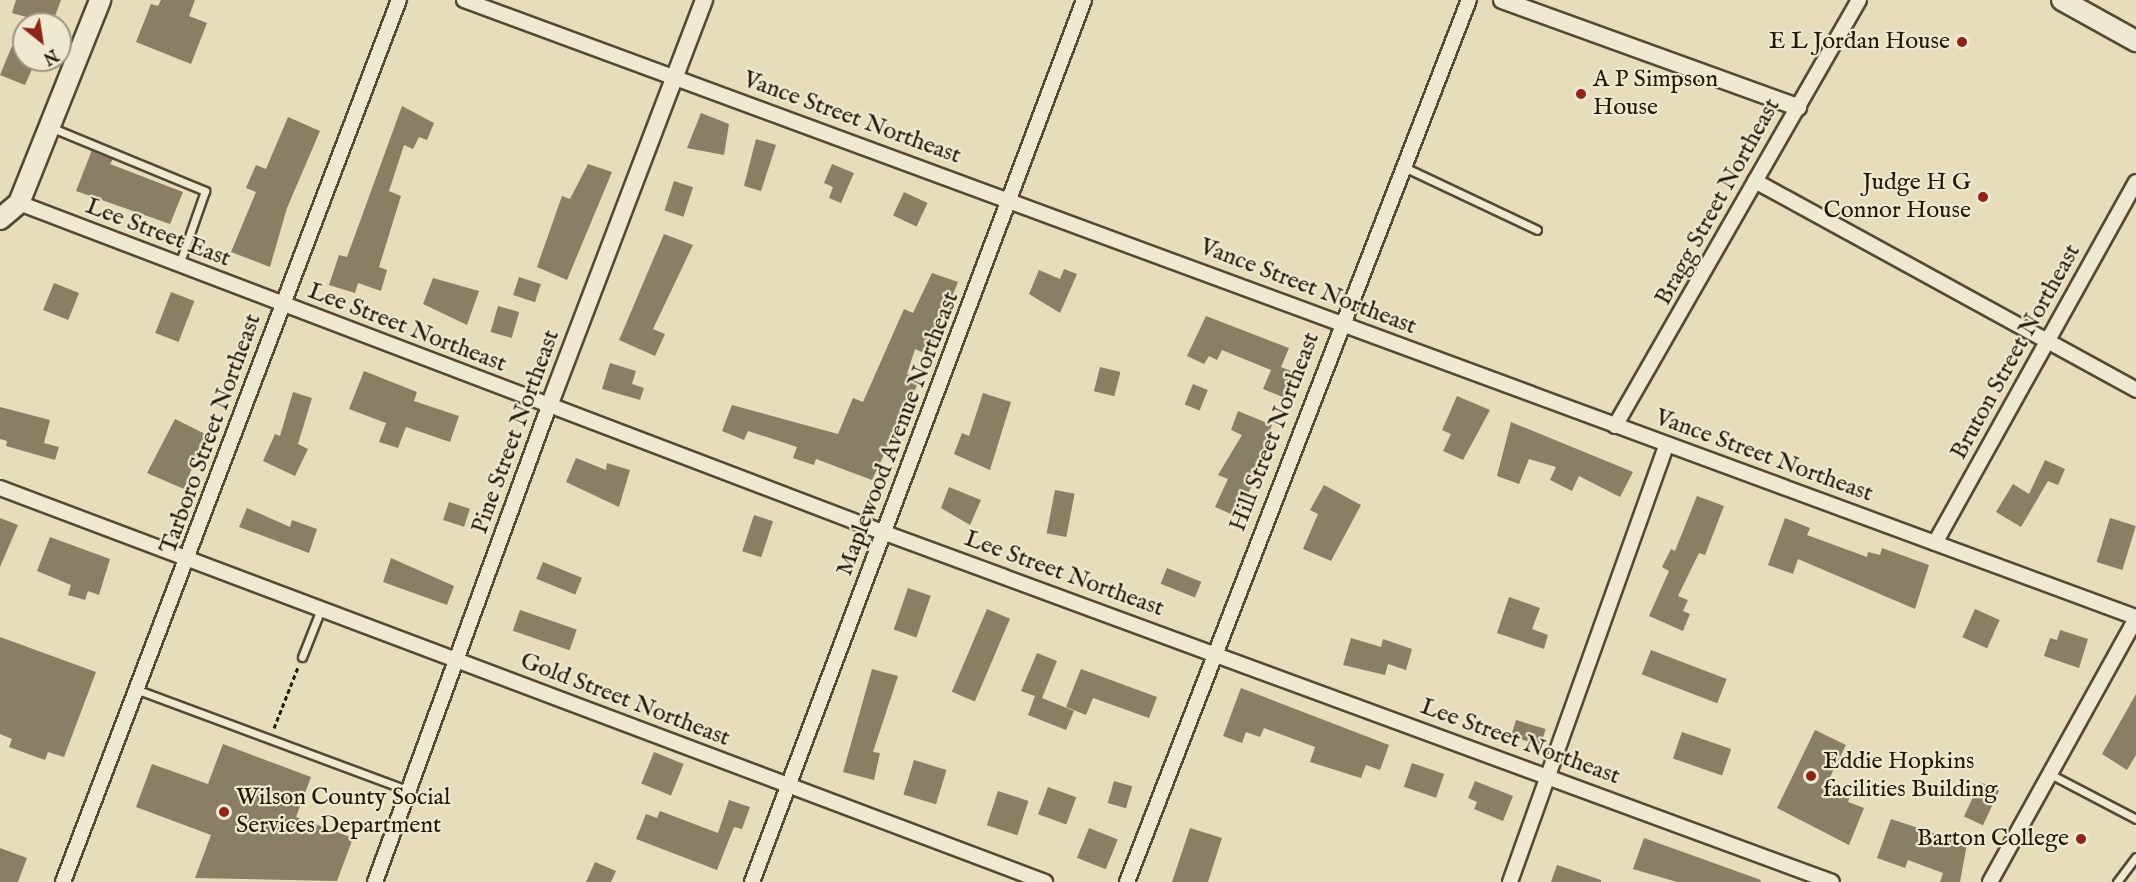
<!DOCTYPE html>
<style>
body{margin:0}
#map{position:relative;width:2136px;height:882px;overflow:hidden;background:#e7ddba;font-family:"IM FELL English",serif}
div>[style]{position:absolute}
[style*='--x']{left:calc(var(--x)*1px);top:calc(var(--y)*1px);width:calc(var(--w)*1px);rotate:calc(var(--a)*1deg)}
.building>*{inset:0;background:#8a7e64;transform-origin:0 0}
.path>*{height:3px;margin-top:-1.5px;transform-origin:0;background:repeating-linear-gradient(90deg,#261807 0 4.5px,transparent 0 7.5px)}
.roads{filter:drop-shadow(2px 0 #564934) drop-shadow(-2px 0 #564934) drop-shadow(0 2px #564934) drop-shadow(0 -2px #564934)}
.service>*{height:7px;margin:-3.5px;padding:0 3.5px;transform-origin:3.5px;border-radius:3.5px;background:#efe9d2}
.minor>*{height:14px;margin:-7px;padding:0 7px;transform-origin:7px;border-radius:7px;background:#efe9d2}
.tertiary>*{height:16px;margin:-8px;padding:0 8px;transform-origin:8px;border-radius:8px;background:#efe9d2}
.secondary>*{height:20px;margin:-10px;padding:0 10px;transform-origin:10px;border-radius:10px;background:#efe9d2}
.dots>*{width:16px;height:16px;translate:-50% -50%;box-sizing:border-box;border:3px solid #efe9d2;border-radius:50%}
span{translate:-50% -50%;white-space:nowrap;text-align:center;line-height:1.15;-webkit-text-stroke:4.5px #efe9d2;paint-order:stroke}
.poi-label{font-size:24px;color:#261807}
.right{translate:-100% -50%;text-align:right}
.left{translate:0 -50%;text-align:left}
.street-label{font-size:24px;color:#261807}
.north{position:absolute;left:12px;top:12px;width:60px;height:60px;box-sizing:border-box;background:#efe9d2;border:2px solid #9f9581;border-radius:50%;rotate:150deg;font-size:16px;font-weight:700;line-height:24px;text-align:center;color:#261807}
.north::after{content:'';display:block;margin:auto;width:21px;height:27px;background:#8f2418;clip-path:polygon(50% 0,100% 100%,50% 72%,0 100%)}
</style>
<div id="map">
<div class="building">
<div style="clip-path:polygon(16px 0,61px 0,52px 24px,12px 13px)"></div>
<div style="clip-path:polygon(161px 0,195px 0,189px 16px,207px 23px,191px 64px,136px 42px,151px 4px,158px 6px)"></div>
<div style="clip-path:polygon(12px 46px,24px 51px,24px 60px,36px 60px,25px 85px,0 75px)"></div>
<div style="clip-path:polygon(402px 106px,434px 123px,427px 140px,419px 137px,413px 149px,404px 145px,389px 191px,401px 196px,379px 267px,387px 270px,381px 291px,358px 283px,355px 293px,329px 285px,339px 255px,347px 257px)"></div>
<div style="clip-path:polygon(701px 113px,729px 124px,724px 155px,687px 148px)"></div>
<div style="clip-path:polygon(288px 117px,320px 131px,287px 208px,270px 267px,231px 252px,256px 192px,246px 188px,256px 165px,266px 169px)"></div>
<div style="clip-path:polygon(756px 139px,776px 145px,761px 191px,744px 186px)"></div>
<div style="clip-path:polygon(92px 150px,113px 159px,110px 164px,183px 192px,170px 224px,76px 191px)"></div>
<div style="clip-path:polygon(588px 164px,612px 172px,567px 280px,537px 267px,562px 196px,570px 199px)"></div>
<div style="clip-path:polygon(832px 164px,854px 173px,841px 203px,829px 198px,833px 187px,824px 183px)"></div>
<div style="left:674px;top:181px;width:20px;height:31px;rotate:18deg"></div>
<div style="left:904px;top:192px;width:26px;height:26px;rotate:25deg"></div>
<div style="clip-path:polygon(664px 234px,693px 245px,653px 329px,665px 334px,655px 356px,619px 340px)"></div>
<div style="clip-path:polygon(1064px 269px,1077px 274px,1060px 313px,1029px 294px,1039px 270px,1060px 279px)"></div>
<div style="clip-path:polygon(932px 273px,958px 282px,928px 355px,915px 349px,907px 374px,920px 379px,872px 480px,816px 459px,814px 465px,793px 458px,797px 447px,748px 431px,744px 440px,722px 431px,732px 405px,838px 434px,853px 398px,863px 402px,904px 309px,913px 313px)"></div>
<div style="left:519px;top:277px;width:23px;height:19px;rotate:18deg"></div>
<div style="clip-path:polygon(433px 278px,479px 291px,467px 325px,423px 304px)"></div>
<div style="left:54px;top:283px;width:27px;height:29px;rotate:22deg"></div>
<div style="left:171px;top:292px;width:25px;height:44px;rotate:21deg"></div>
<div style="left:498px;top:306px;width:22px;height:27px;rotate:16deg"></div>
<div style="clip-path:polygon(1206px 316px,1289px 348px,1281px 367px,1296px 373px,1285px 398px,1263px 389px,1271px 370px,1222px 350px,1217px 360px,1209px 356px,1204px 364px,1187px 356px)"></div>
<div style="clip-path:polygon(610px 363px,636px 371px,632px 384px,644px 388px,640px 400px,602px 389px)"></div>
<div style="left:1100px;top:367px;width:21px;height:25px;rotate:14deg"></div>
<div style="clip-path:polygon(364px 371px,417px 392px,414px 401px,459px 416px,450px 442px,406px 427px,398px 448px,379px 442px,386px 423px,349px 409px)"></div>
<div style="left:1193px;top:384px;width:16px;height:22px;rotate:22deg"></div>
<div style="clip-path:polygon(293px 392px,312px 398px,298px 444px,308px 449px,295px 476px,263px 461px,275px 434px,280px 436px)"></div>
<div style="clip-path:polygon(983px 393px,1011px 402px,990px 470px,954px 454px,962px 433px,969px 436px)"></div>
<div style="clip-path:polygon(1457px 396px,1490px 410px,1463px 460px,1443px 451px,1451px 434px,1442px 430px)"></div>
<div style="clip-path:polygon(0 407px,50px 420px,44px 443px,59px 447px,55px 460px,6px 446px,7px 441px,0 439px)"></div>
<div style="clip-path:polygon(1238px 411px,1272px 425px,1268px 435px,1273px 437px,1238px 517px,1215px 507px,1228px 479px,1218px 475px,1242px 435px,1231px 430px)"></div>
<div style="clip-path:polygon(175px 419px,205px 434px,184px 489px,147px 473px)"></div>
<div style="clip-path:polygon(1511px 422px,1633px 472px,1620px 497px,1579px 476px,1572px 491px,1550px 480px,1556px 467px,1529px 459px,1519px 484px,1497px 476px)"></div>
<div style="clip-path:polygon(576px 458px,606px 470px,607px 463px,630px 470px,619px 507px,566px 482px)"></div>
<div style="clip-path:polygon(2045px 460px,2065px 469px,2058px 485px,2048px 481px,2021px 527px,1996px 512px,2013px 484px,2029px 494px)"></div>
<div style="clip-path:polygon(1324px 485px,1361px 505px,1331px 561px,1303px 549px,1318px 514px,1310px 510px)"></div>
<div style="clip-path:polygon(949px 487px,981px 500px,970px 525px,941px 508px)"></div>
<div style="left:1055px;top:490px;width:20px;height:44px;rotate:11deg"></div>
<div style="clip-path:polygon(1697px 496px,1724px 506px,1705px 555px,1699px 553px,1678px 596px,1688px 600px,1683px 611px,1690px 614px,1683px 631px,1649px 616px,1669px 571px,1662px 567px,1671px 549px,1675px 551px)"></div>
<div style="left:449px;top:502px;width:22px;height:19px;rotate:18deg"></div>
<div style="clip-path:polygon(247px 508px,290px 527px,292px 520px,317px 529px,309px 553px,239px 527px)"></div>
<div style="left:754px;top:515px;width:20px;height:38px;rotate:18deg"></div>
<div style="clip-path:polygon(0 518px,18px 525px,0 567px)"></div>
<div style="clip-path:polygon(1785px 518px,1810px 528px,1807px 535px,1867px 557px,1868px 552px,1880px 555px,1882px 548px,1929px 565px,1915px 609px,1798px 559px,1793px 574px,1768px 565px)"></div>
<div style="left:2110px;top:518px;width:27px;height:46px;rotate:17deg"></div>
<div style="clip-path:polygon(50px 537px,110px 559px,99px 595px,88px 591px,85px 600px,68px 595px,71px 585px,37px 571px)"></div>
<div style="clip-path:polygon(391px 558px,454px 586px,447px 605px,383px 582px)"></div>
<div style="left:543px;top:562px;width:42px;height:18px;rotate:22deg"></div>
<div style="left:1167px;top:568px;width:37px;height:17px;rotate:22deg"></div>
<div style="left:908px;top:588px;width:24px;height:44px;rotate:19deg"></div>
<div style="clip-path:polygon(1509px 597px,1540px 608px,1532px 629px,1548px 635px,1544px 649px,1497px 633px)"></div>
<div style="left:987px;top:609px;width:25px;height:90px;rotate:23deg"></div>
<div style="left:1975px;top:609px;width:27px;height:31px;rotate:24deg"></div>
<div style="left:520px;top:610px;width:60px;height:22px;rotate:19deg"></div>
<div style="clip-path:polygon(2060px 630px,2088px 639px,2079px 668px,2044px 656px,2050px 638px,2057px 640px)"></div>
<div style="clip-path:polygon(0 637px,96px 672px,64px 757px,48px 752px,45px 760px,9px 747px,12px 739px,0 734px)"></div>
<div style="clip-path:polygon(1351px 638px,1381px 647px,1383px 639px,1412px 649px,1406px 670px,1388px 664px,1385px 675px,1343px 665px)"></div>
<div style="left:1651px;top:650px;width:81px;height:26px;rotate:21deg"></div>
<div style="clip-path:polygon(1037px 653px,1057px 661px,1042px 698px,1074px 711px,1066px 730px,1028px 715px,1035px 696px,1021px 691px)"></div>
<div style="clip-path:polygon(872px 669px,898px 676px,873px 752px,880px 753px,874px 780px,843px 772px)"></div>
<div style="clip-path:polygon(1081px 669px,1157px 697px,1149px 718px,1093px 698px,1086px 715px,1066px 707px)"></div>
<div style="clip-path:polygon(1241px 688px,1389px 745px,1380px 770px,1366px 765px,1361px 778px,1310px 762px,1315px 747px,1264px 728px,1260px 737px,1246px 732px,1242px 743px,1223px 736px)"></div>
<div style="clip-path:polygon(2136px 694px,2136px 755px,2127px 770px,2102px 754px)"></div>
<div style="left:1516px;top:720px;width:31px;height:17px;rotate:17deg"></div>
<div style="clip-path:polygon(1815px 730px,1846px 745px,1826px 785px,1851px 794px,1848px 802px,1864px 808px,1849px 845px,1777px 808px)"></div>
<div style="left:1682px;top:732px;width:52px;height:28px;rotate:19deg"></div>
<div style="clip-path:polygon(223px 744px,311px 777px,296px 817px,353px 838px,337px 881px,195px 878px,211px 835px,136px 807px,152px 764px,208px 784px)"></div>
<div style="left:654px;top:752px;width:32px;height:34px;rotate:22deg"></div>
<div style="left:914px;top:760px;width:34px;height:36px;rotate:17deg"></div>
<div style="left:1412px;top:763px;width:34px;height:25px;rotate:19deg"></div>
<div style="left:1114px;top:781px;width:19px;height:23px;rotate:16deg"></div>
<div style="clip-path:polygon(1475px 781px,1513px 796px,1503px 821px,1474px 809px,1477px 802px,1468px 798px)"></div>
<div style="left:1980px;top:782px;width:21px;height:38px;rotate:25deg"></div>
<div style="left:1048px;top:787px;width:30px;height:29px;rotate:20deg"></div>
<div style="left:998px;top:791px;width:32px;height:36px;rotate:18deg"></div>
<div style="clip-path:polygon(729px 800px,750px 807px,742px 829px,734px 827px,717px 870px,636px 839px,646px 814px,657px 818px,660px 811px,718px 833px)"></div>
<div style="clip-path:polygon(1891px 819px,1967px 844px,1960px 882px,1940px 882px,1943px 873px,1908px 860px,1905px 868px,1877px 858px)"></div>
<div style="left:1089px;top:828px;width:31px;height:32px;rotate:22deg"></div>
<div style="clip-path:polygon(1190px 828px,1222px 838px,1208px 882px,1172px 882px)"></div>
<div style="clip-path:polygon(1644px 838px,1761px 880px,1760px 882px,1677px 882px,1633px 869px)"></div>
<div style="clip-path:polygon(0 848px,27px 858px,18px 882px,0 882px)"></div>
<div style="clip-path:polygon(595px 862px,616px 871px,611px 882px,586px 882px)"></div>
<div style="clip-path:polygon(1557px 865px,1601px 880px,1601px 882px,1551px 882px)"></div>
</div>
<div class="path">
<div style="--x:274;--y:728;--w:66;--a:-68.5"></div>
</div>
<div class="roads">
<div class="service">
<div style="--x:50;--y:127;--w:168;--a:22.4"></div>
<div style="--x:205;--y:191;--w:78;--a:109.4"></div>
<div style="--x:1404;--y:167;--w:147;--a:25.3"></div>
<div style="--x:302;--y:657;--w:52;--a:-68.4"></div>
<div style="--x:138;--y:690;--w:290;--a:20.4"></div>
<div style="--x:2050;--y:774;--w:97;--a:27.6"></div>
<div style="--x:2117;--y:882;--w:31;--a:-53"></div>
</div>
<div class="minor">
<div style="--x:464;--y:0;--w:1782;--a:20.26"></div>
<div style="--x:1755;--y:181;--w:435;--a:28.7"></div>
<div style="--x:19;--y:203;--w:927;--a:20.86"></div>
<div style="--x:885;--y:533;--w:1009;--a:20.23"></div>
<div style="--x:1615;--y:426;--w:491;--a:-60.2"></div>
<div style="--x:0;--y:488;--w:1117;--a:20.66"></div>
<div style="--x:1935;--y:543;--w:413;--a:-60.9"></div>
<div style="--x:63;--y:882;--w:944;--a:-69.15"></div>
<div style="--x:375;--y:882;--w:507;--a:-69.92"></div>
<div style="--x:752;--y:882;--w:942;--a:-69.37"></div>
<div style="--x:1127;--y:882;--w:946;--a:-68.81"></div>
<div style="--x:1510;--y:882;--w:465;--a:-70.3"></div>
<div style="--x:1990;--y:882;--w:301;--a:-61"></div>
</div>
<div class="tertiary">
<div style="--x:1502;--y:0;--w:315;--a:19.9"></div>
<div style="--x:549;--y:406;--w:435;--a:-69.1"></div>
</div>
<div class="secondary">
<div style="--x:2062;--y:0;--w:85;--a:29"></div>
<div style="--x:0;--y:219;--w:25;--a:-40"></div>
<div style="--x:19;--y:203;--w:219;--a:-68.2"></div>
</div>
</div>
<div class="dots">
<div style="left:1962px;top:42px;background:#8f2418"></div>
<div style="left:1581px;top:94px;background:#8f2418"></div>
<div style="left:1983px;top:197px;background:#8f2418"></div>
<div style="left:1811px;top:776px;background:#8f2418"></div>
<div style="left:224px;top:812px;background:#8f2418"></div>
<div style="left:2081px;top:839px;background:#8f2418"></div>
</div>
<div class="poi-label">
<span class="right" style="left:1950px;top:42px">E L Jordan House</span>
<span class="left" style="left:1593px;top:94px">A P Simpson<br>House</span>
<span class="right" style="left:1971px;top:197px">Judge H G<br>Connor House</span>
<span class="left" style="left:1823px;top:776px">Eddie Hopkins<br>facilities Building</span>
<span class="left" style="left:236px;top:812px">Wilson County Social<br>Services Department</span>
<span class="right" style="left:2069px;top:839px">Barton College</span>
</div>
<div class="street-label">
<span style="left:852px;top:118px;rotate:20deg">Vance Street Northeast</span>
<span style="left:1718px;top:202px;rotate:-61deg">Bragg Street Northeast</span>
<span style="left:158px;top:233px;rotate:21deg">Lee Street East</span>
<span style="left:1308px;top:287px;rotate:21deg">Vance Street Northeast</span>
<span style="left:407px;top:328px;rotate:21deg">Lee Street Northeast</span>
<span style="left:2016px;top:352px;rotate:-61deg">Bruton Street Northeast</span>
<span style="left:516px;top:432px;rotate:-70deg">Pine Street Northeast</span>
<span style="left:1275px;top:432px;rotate:-69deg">Hill Street Northeast</span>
<span style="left:211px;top:434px;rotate:-70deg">Tarboro Street Northeast</span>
<span style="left:898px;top:434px;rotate:-69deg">Maplewood Avenue Northeast</span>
<span style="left:1764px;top:456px;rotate:20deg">Vance Street Northeast</span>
<span style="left:1064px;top:574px;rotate:20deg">Lee Street Northeast</span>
<span style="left:625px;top:700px;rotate:21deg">Gold Street Northeast</span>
<span style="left:1520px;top:742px;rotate:20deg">Lee Street Northeast</span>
</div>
<div class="north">N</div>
</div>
